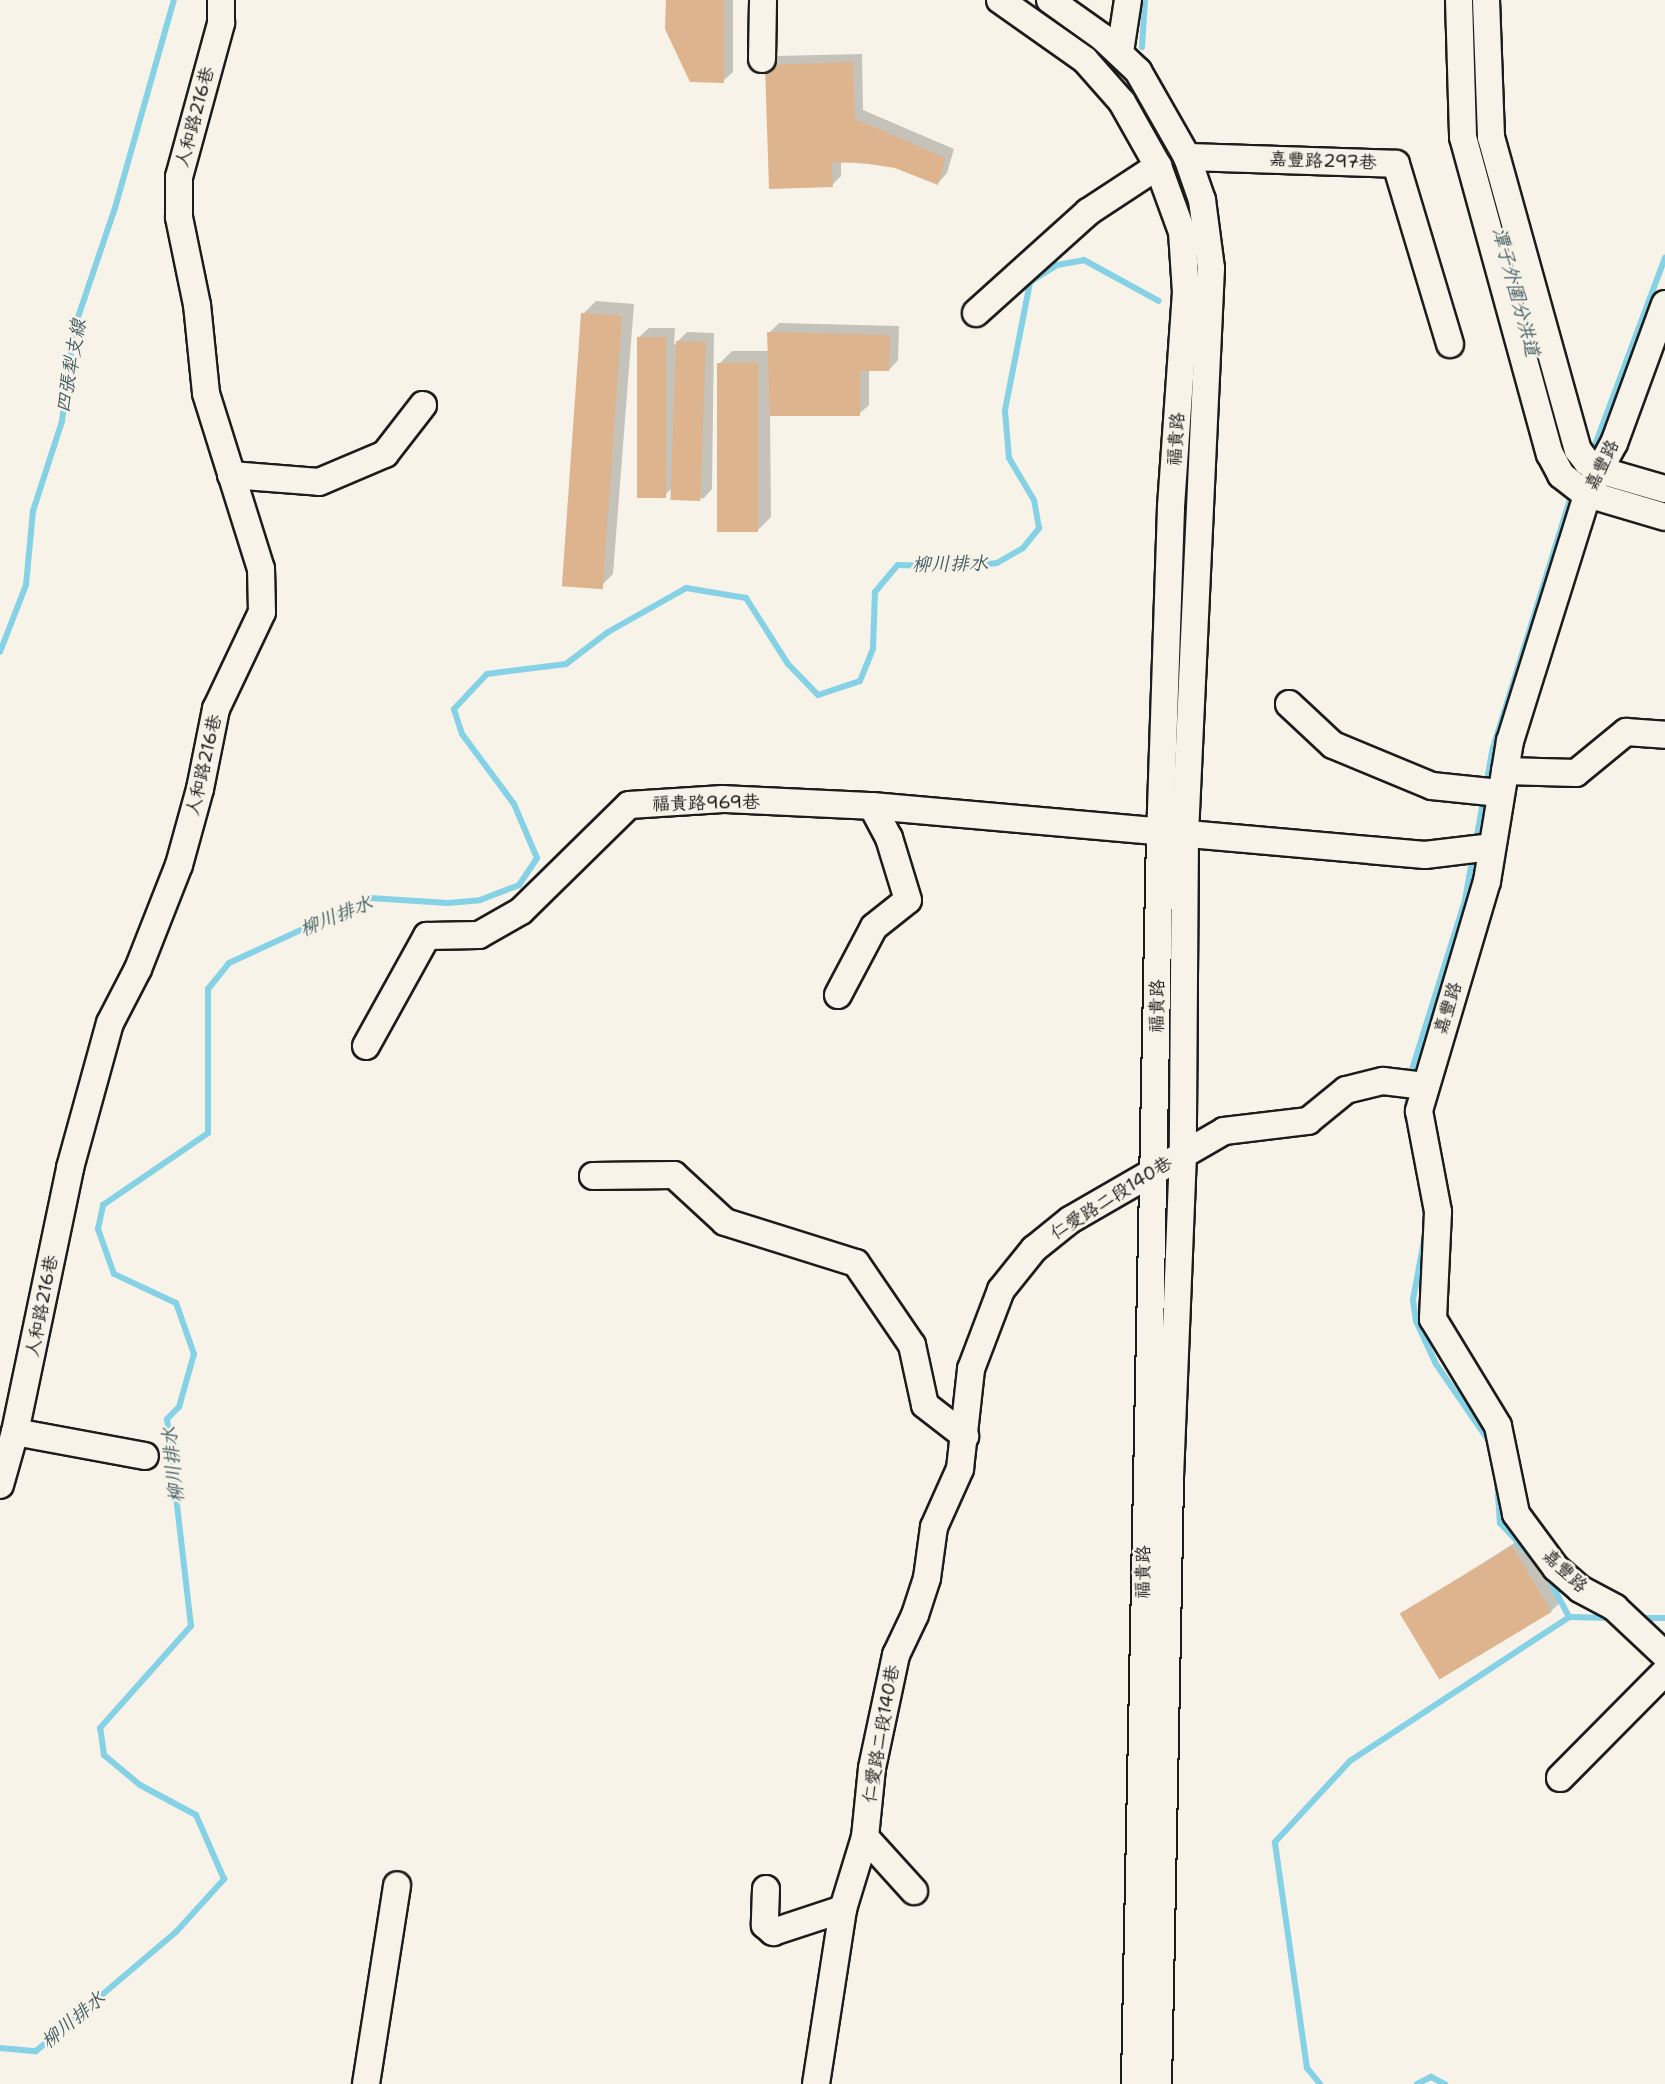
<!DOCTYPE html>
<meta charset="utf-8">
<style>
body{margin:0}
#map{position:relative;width:1665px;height:2084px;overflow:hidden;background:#f7f3e8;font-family:"Shantell Sans","LXGW WenKai TC",sans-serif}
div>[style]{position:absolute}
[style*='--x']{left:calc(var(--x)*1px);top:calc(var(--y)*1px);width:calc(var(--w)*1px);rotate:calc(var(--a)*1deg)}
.shadow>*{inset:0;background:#0003}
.stream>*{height:6px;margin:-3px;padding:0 3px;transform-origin:3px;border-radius:3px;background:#85d1e5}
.building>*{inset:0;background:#deb48f;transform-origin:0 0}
.roads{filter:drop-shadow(2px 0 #1c1c1c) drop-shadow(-2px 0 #1c1c1c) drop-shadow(0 2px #1c1c1c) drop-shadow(0 -2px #1c1c1c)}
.minor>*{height:26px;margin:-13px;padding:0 13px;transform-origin:13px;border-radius:13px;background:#f7f3e8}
span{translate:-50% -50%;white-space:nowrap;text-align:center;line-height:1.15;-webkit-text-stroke:5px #f7f3e8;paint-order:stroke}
.street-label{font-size:18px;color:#1c1c1c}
.water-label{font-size:19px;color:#415b62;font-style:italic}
</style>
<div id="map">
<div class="shadow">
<div style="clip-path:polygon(668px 0,733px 0,733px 72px,723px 81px)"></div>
<div style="clip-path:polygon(862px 54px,863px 110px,954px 149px,947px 173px,938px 183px,896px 166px,841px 162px,841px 176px,832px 185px,767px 66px,776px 56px)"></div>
<div style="clip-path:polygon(596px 301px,634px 304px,613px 574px,600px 587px,583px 314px)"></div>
<div style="clip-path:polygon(779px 323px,899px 326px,898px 360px,889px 370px,869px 369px,869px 405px,859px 414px,770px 414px,771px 517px,758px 530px,719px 364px,732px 351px,770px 351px,769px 333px)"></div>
<div style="clip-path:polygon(649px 328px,675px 328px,674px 345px,687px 332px,714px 333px,712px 489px,703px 499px,676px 484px,664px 496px,639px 337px)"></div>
<div style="clip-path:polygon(1522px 1538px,1561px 1602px,1551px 1611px,1403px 1614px)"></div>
</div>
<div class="stream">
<div style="--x:1142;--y:47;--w:47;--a:-86.3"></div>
<div style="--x:1595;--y:445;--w:200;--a:-69.5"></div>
<div style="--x:0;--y:652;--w:72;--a:-68.8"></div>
<div style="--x:26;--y:585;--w:74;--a:-84.6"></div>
<div style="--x:33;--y:511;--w:95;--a:-72.1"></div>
<div style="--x:62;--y:421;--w:93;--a:-82.6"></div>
<div style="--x:74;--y:329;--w:128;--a:-71.3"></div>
<div style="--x:115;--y:208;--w:216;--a:-74.2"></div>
<div style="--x:1486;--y:786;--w:39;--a:-80"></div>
<div style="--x:1493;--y:748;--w:261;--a:-72.8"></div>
<div style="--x:1476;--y:841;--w:46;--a:-79.9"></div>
<div style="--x:1410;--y:1076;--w:184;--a:-72.6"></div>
<div style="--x:1465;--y:900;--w:46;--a:-79.9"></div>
<div style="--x:1407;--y:1118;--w:27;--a:-88"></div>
<div style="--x:1425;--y:1235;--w:66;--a:100.5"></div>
<div style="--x:1413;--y:1300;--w:21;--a:82"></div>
<div style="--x:1416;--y:1321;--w:47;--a:65.1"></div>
<div style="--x:1436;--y:1364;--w:92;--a:55.6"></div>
<div style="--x:1497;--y:1481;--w:42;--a:85.9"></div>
<div style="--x:1500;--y:1523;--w:48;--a:46.7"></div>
<div style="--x:1569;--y:1617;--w:42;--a:1.4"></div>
<div style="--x:1639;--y:1618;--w:26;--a:0"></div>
<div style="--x:0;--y:2048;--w:36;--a:5"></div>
<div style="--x:36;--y:2051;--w:184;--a:-40.4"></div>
<div style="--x:176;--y:1932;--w:72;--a:-47.8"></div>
<div style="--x:224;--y:1879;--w:70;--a:-113.6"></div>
<div style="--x:196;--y:1815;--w:64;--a:-151.8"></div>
<div style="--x:140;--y:1785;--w:47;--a:-140.2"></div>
<div style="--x:104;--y:1755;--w:27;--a:-98"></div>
<div style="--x:100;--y:1728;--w:137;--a:-48.3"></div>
<div style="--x:191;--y:1626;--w:208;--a:-96.6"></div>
<div style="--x:167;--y:1419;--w:17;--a:-45"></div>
<div style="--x:179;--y:1407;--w:55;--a:-74.2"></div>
<div style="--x:194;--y:1354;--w:54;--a:-109.4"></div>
<div style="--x:176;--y:1303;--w:68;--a:-154.9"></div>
<div style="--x:114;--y:1274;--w:48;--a:-109.6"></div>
<div style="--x:98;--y:1229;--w:25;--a:-78"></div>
<div style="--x:103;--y:1205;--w:127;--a:-34.4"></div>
<div style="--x:208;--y:1133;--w:144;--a:-90"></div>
<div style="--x:208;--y:989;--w:33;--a:-51"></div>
<div style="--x:229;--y:963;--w:155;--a:-24.7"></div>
<div style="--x:370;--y:898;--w:78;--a:3.7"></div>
<div style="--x:448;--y:903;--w:32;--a:-5"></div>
<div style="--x:480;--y:900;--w:42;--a:-21"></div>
<div style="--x:519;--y:885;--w:32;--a:-56"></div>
<div style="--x:537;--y:858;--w:59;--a:-113.1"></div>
<div style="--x:514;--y:804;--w:87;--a:-126.6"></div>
<div style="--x:462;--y:734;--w:26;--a:-108"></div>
<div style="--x:454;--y:709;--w:48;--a:-46.7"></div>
<div style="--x:487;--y:674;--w:80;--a:-7.2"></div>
<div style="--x:566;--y:664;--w:53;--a:-37.3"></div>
<div style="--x:608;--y:632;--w:90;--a:-29.4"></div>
<div style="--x:686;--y:588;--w:61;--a:9.5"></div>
<div style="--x:746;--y:598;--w:78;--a:57.5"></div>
<div style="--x:788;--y:664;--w:43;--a:45.9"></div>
<div style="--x:818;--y:695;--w:44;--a:-18.4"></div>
<div style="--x:860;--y:681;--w:35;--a:-68"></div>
<div style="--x:873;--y:648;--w:56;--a:-88"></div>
<div style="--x:875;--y:592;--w:35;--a:-50"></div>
<div style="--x:898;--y:565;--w:66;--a:1.7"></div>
<div style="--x:964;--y:567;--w:33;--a:-7"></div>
<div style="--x:997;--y:563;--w:30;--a:-30"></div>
<div style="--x:1023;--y:548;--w:26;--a:-51"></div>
<div style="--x:1039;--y:528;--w:28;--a:-100"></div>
<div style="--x:1034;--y:500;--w:49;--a:-120.8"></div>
<div style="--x:1009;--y:458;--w:48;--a:-94.8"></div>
<div style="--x:1005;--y:410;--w:130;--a:-78.9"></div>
<div style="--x:1030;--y:282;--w:32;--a:-32"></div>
<div style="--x:1057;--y:265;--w:27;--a:-10"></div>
<div style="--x:1084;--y:260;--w:85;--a:28.7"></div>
<div style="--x:1320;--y:2084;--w:21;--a:-129"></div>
<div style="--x:1307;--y:2068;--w:228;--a:-98.1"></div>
<div style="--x:1275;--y:1842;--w:110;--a:-47.2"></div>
<div style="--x:1350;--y:1761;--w:262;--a:-33.3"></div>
<div style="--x:1569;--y:1617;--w:47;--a:-117.6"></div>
<div style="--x:1417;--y:2084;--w:16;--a:-27"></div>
<div style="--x:1431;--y:2077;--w:16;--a:27"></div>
</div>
<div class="building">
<div style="clip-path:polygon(666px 0,724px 0,724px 83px,690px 82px,665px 29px)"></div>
<div style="clip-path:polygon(853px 62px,855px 119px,946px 158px,938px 185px,895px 168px,856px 162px,832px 163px,833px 187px,769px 189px,765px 65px)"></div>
<div style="left:581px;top:313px;width:41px;height:274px;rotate:4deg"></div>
<div style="clip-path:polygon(767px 332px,890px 335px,889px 371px,860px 371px,860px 416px,770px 416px)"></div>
<div style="left:637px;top:337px;width:29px;height:161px"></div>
<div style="left:676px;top:341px;width:30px;height:159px;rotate:2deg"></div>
<div style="left:717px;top:363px;width:41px;height:169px"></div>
<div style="left:1512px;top:1546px;width:77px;height:131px;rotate:59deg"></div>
</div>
<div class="roads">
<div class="minor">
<div style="--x:1000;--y:0;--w:104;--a:35.2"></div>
<div style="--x:1085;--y:60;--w:56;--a:48.6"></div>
<div style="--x:1122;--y:102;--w:73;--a:60.6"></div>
<div style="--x:1158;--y:166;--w:70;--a:70"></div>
<div style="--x:1182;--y:232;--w:60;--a:86.2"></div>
<div style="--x:1186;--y:292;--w:217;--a:94"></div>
<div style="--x:1171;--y:508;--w:327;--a:91.9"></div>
<div style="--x:1160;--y:835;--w:1249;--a:91.15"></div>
<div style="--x:1050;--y:0;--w:64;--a:35.4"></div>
<div style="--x:1102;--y:37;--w:50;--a:43.4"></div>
<div style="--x:1138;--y:71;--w:99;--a:60.3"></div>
<div style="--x:1187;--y:157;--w:46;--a:70.8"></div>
<div style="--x:1202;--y:200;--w:69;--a:82.5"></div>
<div style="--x:1211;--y:268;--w:567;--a:92.63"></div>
<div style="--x:1185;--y:834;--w:320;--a:90.4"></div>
<div style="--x:1183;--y:1154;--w:328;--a:92.3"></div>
<div style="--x:1170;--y:1482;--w:602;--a:91.14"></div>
<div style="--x:1459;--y:0;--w:137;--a:88.3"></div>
<div style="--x:1463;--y:137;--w:329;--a:74.7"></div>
<div style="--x:1550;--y:454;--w:24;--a:62"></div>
<div style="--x:1561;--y:475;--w:29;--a:38"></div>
<div style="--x:1584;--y:493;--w:84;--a:16.5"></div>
<div style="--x:1486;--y:0;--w:137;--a:87.9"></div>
<div style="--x:1491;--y:137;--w:325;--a:74.5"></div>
<div style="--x:1578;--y:450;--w:15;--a:53"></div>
<div style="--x:1587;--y:462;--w:21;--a:28"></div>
<div style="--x:1606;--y:472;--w:61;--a:16.1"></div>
<div style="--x:1120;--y:52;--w:53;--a:-81.3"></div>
<div style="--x:762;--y:59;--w:59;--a:-89"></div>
<div style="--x:1187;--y:157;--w:209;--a:1.9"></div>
<div style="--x:1396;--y:164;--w:188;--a:73.3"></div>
<div style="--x:1665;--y:304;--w:148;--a:110.1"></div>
<div style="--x:1614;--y:443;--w:52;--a:118.5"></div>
<div style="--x:1589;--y:489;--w:264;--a:107.4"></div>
<div style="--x:1510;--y:741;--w:142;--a:99.3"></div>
<div style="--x:1487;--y:881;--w:240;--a:106.5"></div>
<div style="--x:1419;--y:1111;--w:103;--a:79.3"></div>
<div style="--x:1438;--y:1212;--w:107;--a:92.7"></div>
<div style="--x:1433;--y:1319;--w:125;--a:58.7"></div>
<div style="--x:1498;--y:1426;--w:90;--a:78.4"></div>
<div style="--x:1516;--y:1514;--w:67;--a:53.5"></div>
<div style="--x:1556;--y:1568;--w:32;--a:41"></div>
<div style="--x:1580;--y:1589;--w:40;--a:28"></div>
<div style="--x:1615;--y:1608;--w:69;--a:43.2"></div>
<div style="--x:976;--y:313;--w:151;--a:-42"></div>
<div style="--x:1088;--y:212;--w:84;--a:-33.3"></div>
<div style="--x:231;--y:475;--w:88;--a:4.5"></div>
<div style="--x:319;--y:482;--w:72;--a:-23"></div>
<div style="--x:385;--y:454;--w:62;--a:-52.2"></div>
<div style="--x:1289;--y:704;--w:60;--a:43"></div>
<div style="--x:1333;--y:745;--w:107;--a:22.5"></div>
<div style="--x:1432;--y:786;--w:68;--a:5.9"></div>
<div style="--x:1505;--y:771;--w:71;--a:1.6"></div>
<div style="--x:1576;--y:773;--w:65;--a:-39.4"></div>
<div style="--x:1626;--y:732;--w:39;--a:4"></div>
<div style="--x:838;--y:995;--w:77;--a:-62.1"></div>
<div style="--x:874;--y:927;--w:43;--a:-38.5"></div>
<div style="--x:908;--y:900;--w:65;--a:-107"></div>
<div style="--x:889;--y:838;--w:36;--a:-118"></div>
<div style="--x:366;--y:1046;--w:126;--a:-61"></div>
<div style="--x:427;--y:936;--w:52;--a:-1.1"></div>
<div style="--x:479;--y:935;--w:48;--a:-29.7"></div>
<div style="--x:521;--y:911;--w:151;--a:-44.5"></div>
<div style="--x:629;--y:805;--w:94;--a:-3.7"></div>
<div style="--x:723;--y:799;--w:149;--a:2.7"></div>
<div style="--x:872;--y:806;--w:555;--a:5.06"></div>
<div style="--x:1425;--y:855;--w:66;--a:-6.9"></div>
<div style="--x:593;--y:1176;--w:81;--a:-0.7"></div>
<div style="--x:674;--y:1175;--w:69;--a:42.7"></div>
<div style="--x:725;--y:1222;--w:137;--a:17.4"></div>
<div style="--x:856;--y:1263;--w:99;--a:55.7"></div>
<div style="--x:912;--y:1345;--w:61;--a:77.8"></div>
<div style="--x:925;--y:1405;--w:51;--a:37.8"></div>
<div style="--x:15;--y:1432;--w:132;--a:10.5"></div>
<div style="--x:0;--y:1485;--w:55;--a:-74.2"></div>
<div style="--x:15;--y:1432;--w:270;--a:-78.2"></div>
<div style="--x:70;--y:1168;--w:150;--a:-74.6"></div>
<div style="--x:110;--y:1023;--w:61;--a:-62.6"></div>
<div style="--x:138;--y:969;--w:112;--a:-68.5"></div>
<div style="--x:179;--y:865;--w:79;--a:-74.6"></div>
<div style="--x:200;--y:789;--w:82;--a:-78.7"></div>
<div style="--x:216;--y:709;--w:107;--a:-64.6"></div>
<div style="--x:262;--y:612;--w:43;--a:-91.3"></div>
<div style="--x:261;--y:569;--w:184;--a:-107.4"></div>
<div style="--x:206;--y:393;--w:88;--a:-95.8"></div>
<div style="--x:197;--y:305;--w:90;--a:-101.6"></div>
<div style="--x:179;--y:217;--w:40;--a:-90"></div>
<div style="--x:179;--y:177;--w:160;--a:-74.7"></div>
<div style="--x:221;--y:23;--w:23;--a:-90"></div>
<div style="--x:1560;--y:1778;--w:149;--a:-45.3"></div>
<div style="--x:865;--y:1837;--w:73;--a:47.8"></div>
<div style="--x:766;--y:1889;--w:36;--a:92"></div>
<div style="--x:765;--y:1925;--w:11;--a:41"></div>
<div style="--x:773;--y:1932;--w:74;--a:-18.2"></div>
<div style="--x:366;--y:2084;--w:201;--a:-81.1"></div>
<div style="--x:816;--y:2084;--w:177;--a:-81.2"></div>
<div style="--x:843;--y:1909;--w:75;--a:-73"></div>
<div style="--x:865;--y:1837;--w:69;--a:-84.2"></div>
<div style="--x:872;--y:1768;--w:116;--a:-78"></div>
<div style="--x:896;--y:1655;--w:44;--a:-64.6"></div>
<div style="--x:915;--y:1615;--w:39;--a:-72"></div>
<div style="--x:927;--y:1578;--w:51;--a:-82.2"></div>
<div style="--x:934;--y:1527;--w:64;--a:-65.9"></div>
<div style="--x:960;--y:1469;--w:101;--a:-83.7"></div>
<div style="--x:971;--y:1369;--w:85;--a:-69.2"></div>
<div style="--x:1001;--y:1290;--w:53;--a:-51.2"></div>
<div style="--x:1034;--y:1249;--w:46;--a:-38.9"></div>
<div style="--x:1070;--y:1220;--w:178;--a:-30"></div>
<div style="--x:1224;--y:1131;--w:85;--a:-6.8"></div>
<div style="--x:1308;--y:1121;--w:49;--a:-39.2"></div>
<div style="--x:1346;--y:1090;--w:38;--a:-14"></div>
<div style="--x:1383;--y:1081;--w:42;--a:6.8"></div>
</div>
</div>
<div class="street-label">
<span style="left:195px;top:117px;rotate:-75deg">人和路216巷</span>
<span style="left:1323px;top:161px;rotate:2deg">嘉豐路297巷</span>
<span style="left:1176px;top:439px;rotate:-86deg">福貴路</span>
<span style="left:1602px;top:465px;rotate:-64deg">嘉豐路</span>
<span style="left:204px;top:765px;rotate:-77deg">人和路216巷</span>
<span style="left:706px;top:803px;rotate:-1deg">福貴路969巷</span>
<span style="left:1157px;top:1006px;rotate:-89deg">福貴路</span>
<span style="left:1448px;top:1008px;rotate:-73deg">嘉豐路</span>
<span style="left:1111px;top:1198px;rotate:-32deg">仁愛路二段140巷</span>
<span style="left:42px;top:1306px;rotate:-79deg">人和路216巷</span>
<span style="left:1565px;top:1571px;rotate:43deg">嘉豐路</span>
<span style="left:1143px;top:1572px;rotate:-89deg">福貴路</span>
<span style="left:881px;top:1734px;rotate:-80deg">仁愛路二段140巷</span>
</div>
<div class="water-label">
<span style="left:1516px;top:292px;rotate:75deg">潭子外圍分洪道</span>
<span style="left:71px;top:366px;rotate:-80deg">四張犁支線</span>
<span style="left:950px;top:564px;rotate:-1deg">柳川排水</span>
<span style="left:336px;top:916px;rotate:-22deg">柳川排水</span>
<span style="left:173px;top:1465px;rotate:-96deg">柳川排水</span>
<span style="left:73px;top:2020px;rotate:-40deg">柳川排水</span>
</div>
</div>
